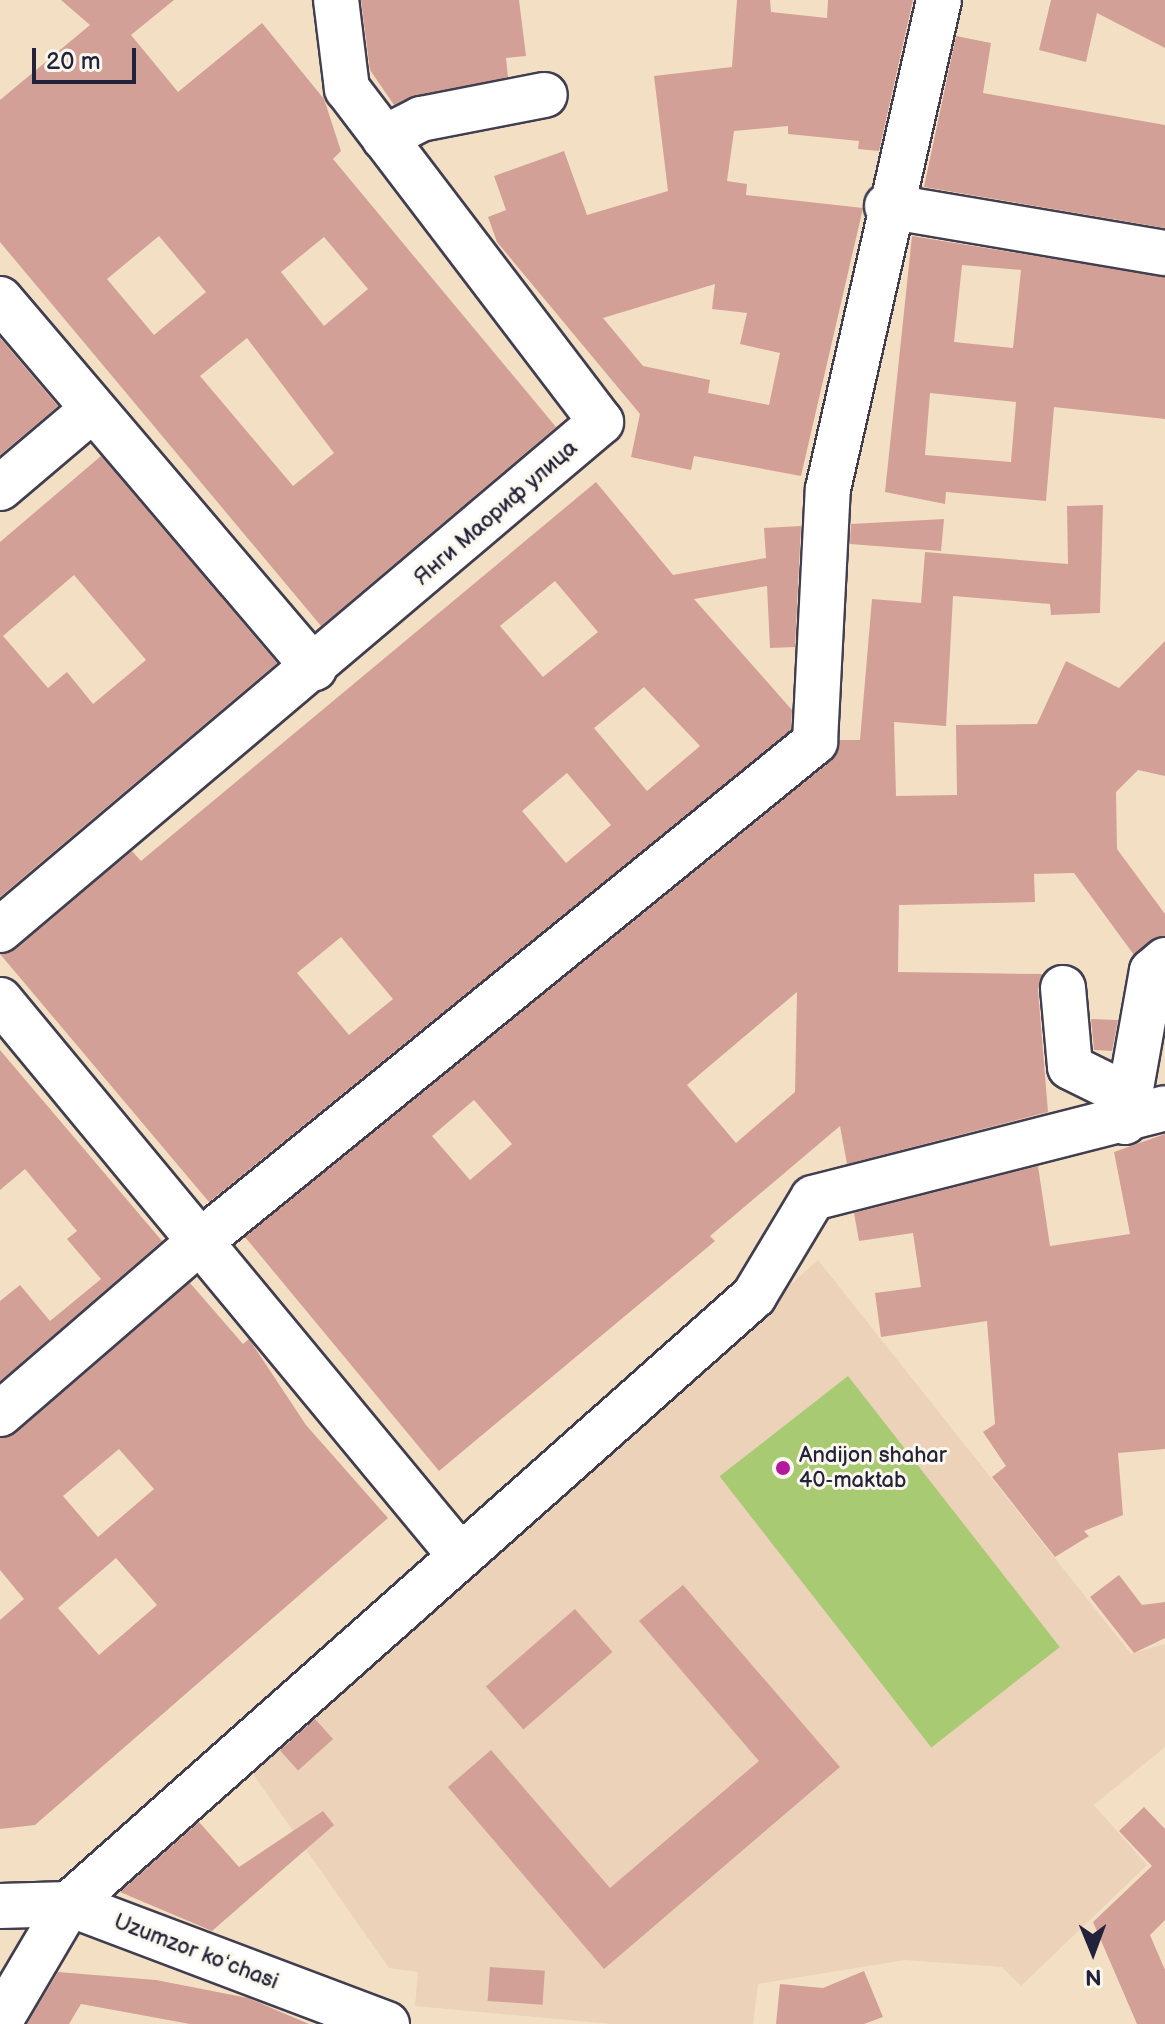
<!DOCTYPE html>
<meta charset="utf-8">
<style>
body{margin:0}
#map{position:relative;width:1165px;height:2024px;overflow:hidden;background:#f3e0c4;font-family:"Balsamiq Sans",sans-serif}
div>[style]{position:absolute}
[style*='--x']{left:calc(var(--x)*1px);top:calc(var(--y)*1px);width:calc(var(--w)*1px);rotate:calc(var(--a)*1deg)}
.built>*{inset:0;background:#ebd2b9}
.green>*{inset:0;background:#a7ca73;transform-origin:0 0}
.building>*{inset:0;background:#d3a097;transform-origin:0 0}
.roads{filter:drop-shadow(2px 0 #413e50) drop-shadow(-2px 0 #413e50) drop-shadow(0 2px #413e50) drop-shadow(0 -2px #413e50)}
.minor>*{height:44px;margin:-22px;padding:0 22px;transform-origin:22px;border-radius:22px;background:#fff}
.dots>*{width:22px;height:22px;translate:-50% -50%;box-sizing:border-box;border:4px solid #fbf7ec;border-radius:50%}
span{translate:-50% -50%;white-space:nowrap;text-align:center;line-height:1.15;-webkit-text-stroke:6px #fbf7ec;paint-order:stroke}
.street-label{font-size:22px;color:#22223b}
.poi-label{font-size:22px;color:#22223b}
.left{translate:0 -50%;text-align:left}
.north{position:absolute;left:1053px;top:1912px;width:80px;height:80px;-webkit-text-stroke:6px #fbf7ec;paint-order:stroke;rotate:179deg;font-size:22px;font-weight:700;line-height:32px;text-align:center;color:#22223b}
.north::after{content:'';display:block;margin:auto;width:28px;height:36px;background:#22223b;clip-path:polygon(50% 0,100% 100%,50% 72%,0 100%)}
.scale{position:absolute;left:32px;top:48px;width:104px;height:36px;box-sizing:border-box;border:4px solid #22223b;border-top:0;padding-left:10px;font-size:24px;line-height:28px;white-space:nowrap;color:#22223b;-webkit-text-stroke:6px #fbf7ec;paint-order:stroke}
</style>
<div id="map">
<div class="built">
<div style="clip-path:polygon(818px 1260px,1131px 1654px,1165px 1644px,1165px 1747px,1094px 1805px,1147px 1865px,1021px 1986px,1002px 1967px,905px 1960px,758px 1984px,753px 2024px,613px 2024px,415px 2006px,418px 1972px,389px 1968px,248px 1767px)"></div>
</div>
<div class="green">
<div style="left:848px;top:1376px;width:344px;height:163px;rotate:52deg"></div>
</div>
<div class="building">
<div style="clip-path:polygon(evenodd,61px 0,174px 0,131px 35px,178px 92px,262px 23px,324px 99px,341px 151px,333px 159px,556px 427px,321px 626px,0 242px,0 100px,90px 25px,61px 0,159px 236px,206px 292px,154px 335px,107px 279px,159px 236px,61px 0,324px 237px,368px 289px,324px 326px,281px 272px,324px 237px,61px 0,247px 338px,334px 453px,293px 486px,200px 376px,247px 338px)"></div>
<div style="clip-path:polygon(361px 0,519px 0,526px 56px,506px 58px,508px 77px,394px 105px,370px 70px)"></div>
<div style="clip-path:polygon(evenodd,737px 0,770px 0,771px 12px,827px 18px,828px 0,913px 0,879px 151px,858px 149px,859px 141px,788px 134px,788px 126px,734px 131px,727px 181px,747px 184px,746px 195px,863px 208px,801px 476px,694px 456px,691px 470px,631px 457px,640px 414px,497px 242px,488px 217px,506px 210px,494px 176px,564px 151px,587px 215px,668px 191px,654px 76px,732px 67px,737px 0,715px 284px,712px 309px,747px 313px,740px 344px,780px 353px,769px 405px,708px 393px,710px 380px,643px 366px,603px 318px,715px 284px)"></div>
<div style="clip-path:polygon(1051px 0,1165px 0,1165px 48px,1097px 13px,1086px 62px,1039px 50px)"></div>
<div style="clip-path:polygon(956px 36px,991px 43px,983px 93px,1165px 125px,1165px 228px,924px 187px)"></div>
<div style="clip-path:polygon(evenodd,912px 236px,1165px 277px,1165px 419px,1054px 407px,1046px 501px,946px 492px,945px 504px,885px 492px,912px 236px,962px 265px,1021px 270px,1013px 348px,954px 342px,962px 265px,912px 236px,930px 393px,1016px 402px,1011px 462px,925px 455px,930px 393px)"></div>
<div style="clip-path:polygon(0 338px,58px 406px,0 455px)"></div>
<div style="clip-path:polygon(evenodd,101px 456px,277px 663px,0 897px,0 542px,101px 456px,74px 575px,146px 660px,93px 704px,67px 672px,48px 688px,3px 636px,74px 575px)"></div>
<div style="clip-path:polygon(evenodd,596px 482px,673px 575px,766px 558px,764px 528px,801px 526px,795px 647px,770px 648px,767px 586px,694px 599px,792px 710px,791px 730px,209px 1202px,0 954px,16px 949px,132px 851px,141px 861px,596px 482px,555px 581px,598px 632px,543px 677px,500px 626px,555px 581px,596px 482px,644px 687px,700px 746px,647px 791px,594px 728px,644px 687px,596px 482px,567px 773px,611px 825px,566px 863px,522px 811px,567px 773px,596px 482px,341px 937px,393px 999px,349px 1035px,297px 973px,341px 937px)"></div>
<div style="clip-path:polygon(evenodd,1103px 505px,1100px 613px,1051px 615px,1050px 604px,953px 596px,946px 726px,894px 722px,896px 796px,957px 795px,956px 725px,1037px 724px,1066px 661px,1119px 688px,1165px 641px,1165px 776px,1138px 770px,1116px 792px,1117px 849px,1165px 914px,1165px 936px,1134px 955px,1074px 873px,1034px 874px,1035px 902px,899px 905px,898px 972px,1043px 974px,1038px 990px,1048px 1112px,847px 1164px,840px 1126px,710px 1236px,715px 1241px,439px 1471px,245px 1237px,831px 761px,840px 740px,860px 740px,872px 599px,921px 603px,925px 552px,1068px 564px,1067px 506px,1103px 505px,797px 992px,795px 1092px,736px 1143px,687px 1085px,797px 992px,1103px 505px,474px 1100px,512px 1144px,470px 1180px,432px 1136px,474px 1100px)"></div>
<div style="clip-path:polygon(944px 519px,941px 551px,850px 544px,851px 524px)"></div>
<div style="clip-path:polygon(1091px 1019px,1118px 1020px,1112px 1051px,1094px 1050px)"></div>
<div style="clip-path:polygon(0 1050px,162px 1241px,0 1381px,0 1301px,20px 1285px,50px 1321px,101px 1279px,67px 1239px,77px 1231px,25px 1169px,0 1190px)"></div>
<div style="clip-path:polygon(1165px 1134px,1165px 1449px,1118px 1453px,1123px 1515px,1084px 1531px,1089px 1536px,1055px 1557px,992px 1477px,1006px 1466px,983px 1432px,995px 1424px,987px 1321px,881px 1337px,875px 1293px,921px 1287px,913px 1233px,859px 1241px,854px 1213px,1038px 1166px,1050px 1246px,1130px 1234px,1114px 1152px)"></div>
<div style="clip-path:polygon(evenodd,190px 1283px,243px 1344px,249px 1339px,306px 1425px,388px 1518px,35px 1825px,0 1829px,0 1620px,24px 1599px,0 1570px,0 1438px,16px 1433px,190px 1283px,119px 1449px,154px 1489px,98px 1537px,63px 1496px,119px 1449px,190px 1283px,116px 1558px,157px 1605px,99px 1655px,58px 1608px,116px 1558px)"></div>
<div style="clip-path:polygon(1119px 1575px,1142px 1605px,1165px 1602px,1165px 1638px,1134px 1653px,1090px 1597px)"></div>
<div style="clip-path:polygon(683px 1585px,840px 1767px,604px 1969px,448px 1787px,491px 1750px,610px 1888px,759px 1761px,639px 1621px)"></div>
<div style="left:575px;top:1609px;width:57px;height:118px;rotate:49deg"></div>
<div style="left:315px;top:1719px;width:27px;height:47px;rotate:48deg"></div>
<div style="clip-path:polygon(1144px 1807px,1165px 1829px,1165px 1920px,1150px 1935px,1165px 1970px,1165px 2024px,1137px 2024px,1093px 1922px,1152px 1866px,1119px 1831px)"></div>
<div style="clip-path:polygon(323px 1811px,334px 1825px,212px 1931px,120px 1892px,199px 1822px,239px 1867px)"></div>
<div style="left:490px;top:1967px;width:55px;height:34px;rotate:4deg"></div>
<div style="clip-path:polygon(864px 1971px,883px 2017px,864px 2024px,776px 2024px,780px 1984px,823px 1988px)"></div>
<div style="clip-path:polygon(58px 1972px,156px 1980px,248px 1998px,309px 2024px,190px 2024px,81px 2004px,69px 2024px,27px 2024px)"></div>
</div>
<div class="roads">
<div class="minor">
<div style="--x:384;--y:138;--w:42;--a:-27.2"></div>
<div style="--x:421;--y:119;--w:126;--a:-11"></div>
<div style="--x:887;--y:206;--w:282;--a:9.6"></div>
<div style="--x:0;--y:299;--w:485;--a:49.6"></div>
<div style="--x:0;--y:488;--w:121;--a:-40.3"></div>
<div style="--x:0;--y:930;--w:787;--a:-40.21"></div>
<div style="--x:601;--y:422;--w:419;--a:-127.3"></div>
<div style="--x:347;--y:89;--w:90;--a:-97"></div>
<div style="--x:1063;--y:988;--w:79;--a:84.9"></div>
<div style="--x:1070;--y:1067;--w:66;--a:26.2"></div>
<div style="--x:0;--y:1000;--w:718;--a:50.37"></div>
<div style="--x:1125;--y:1122;--w:153;--a:-79.9"></div>
<div style="--x:1152;--y:971;--w:17;--a:-40"></div>
<div style="--x:0;--y:1414;--w:259;--a:-40.8"></div>
<div style="--x:196;--y:1245;--w:798;--a:-39.1"></div>
<div style="--x:815;--y:742;--w:253;--a:-87.1"></div>
<div style="--x:828;--y:489;--w:501;--a:-77.21"></div>
<div style="--x:0;--y:1906;--w:69;--a:-1.7"></div>
<div style="--x:69;--y:1904;--w:340;--a:20.7"></div>
<div style="--x:0;--y:2021;--w:136;--a:-59.5"></div>
<div style="--x:69;--y:1904;--w:916;--a:-41.59"></div>
<div style="--x:754;--y:1296;--w:114;--a:-59"></div>
<div style="--x:813;--y:1198;--w:363;--a:-14.3"></div>
</div>
</div>
<div class="dots">
<div style="left:783px;top:1468px;background:#b5179e"></div>
</div>
<div class="street-label">
<span style="left:496px;top:513px;rotate:-41deg">Янги Маориф улица</span>
<span style="left:196px;top:1952px;rotate:21deg">Uzumzor koʻchasi</span>
</div>
<div class="poi-label">
<span class="left" style="left:799px;top:1468px">Andijon shahar<br>40-maktab</span>
</div>
<div class="north">N</div>
<div class="scale">20 m</div>
</div>
